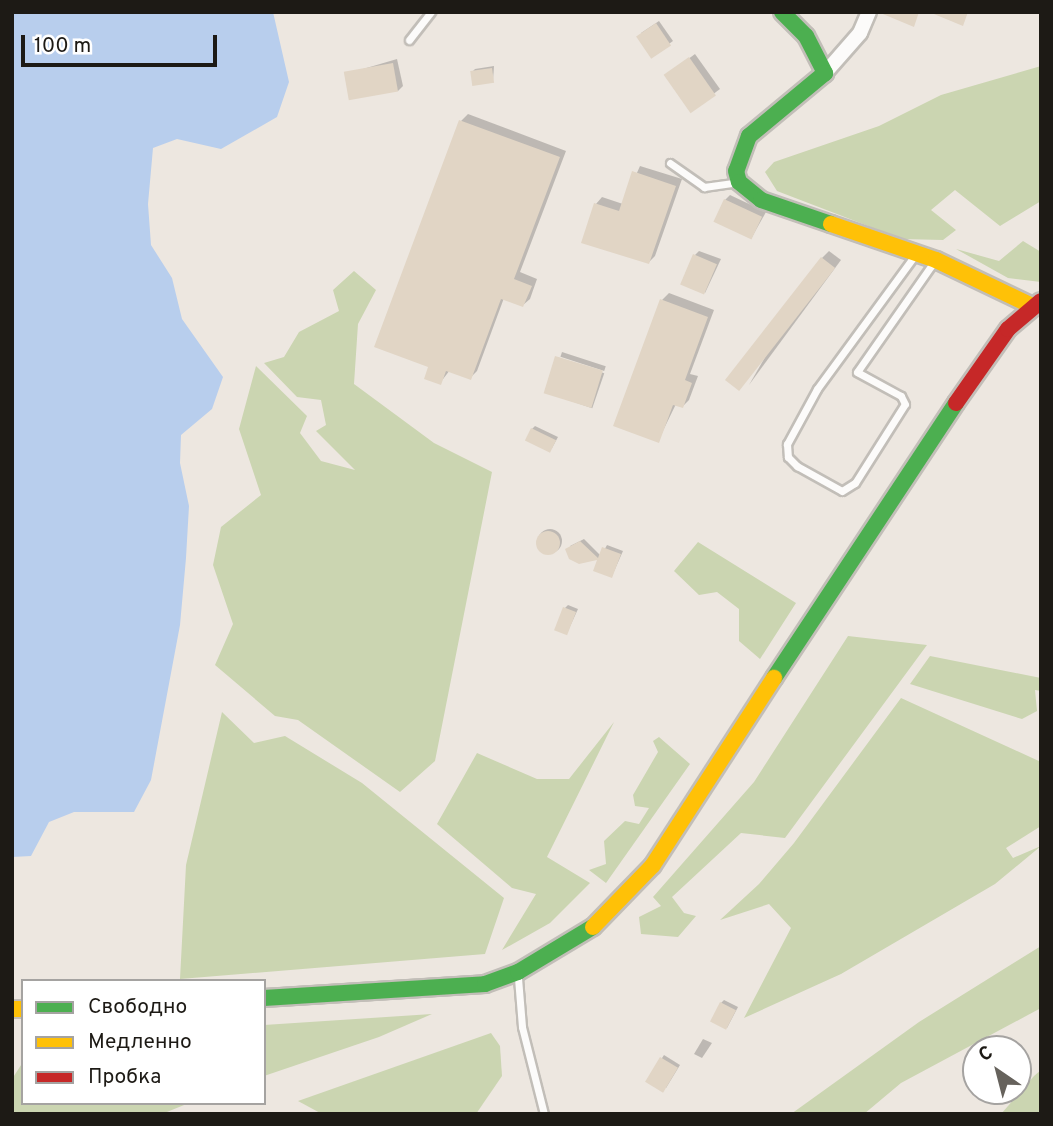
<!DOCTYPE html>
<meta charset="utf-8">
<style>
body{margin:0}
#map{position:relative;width:1053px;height:1126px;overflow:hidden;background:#ede7e0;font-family:Overpass,sans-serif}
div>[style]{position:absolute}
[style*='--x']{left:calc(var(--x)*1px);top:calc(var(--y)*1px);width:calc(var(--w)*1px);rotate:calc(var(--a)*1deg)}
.green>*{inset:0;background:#cbd5b1}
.water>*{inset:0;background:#b8ceed}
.shadow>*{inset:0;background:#0003;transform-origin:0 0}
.round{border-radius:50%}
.building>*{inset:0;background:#e1d5c5;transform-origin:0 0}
.roads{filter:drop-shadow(2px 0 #c2beb8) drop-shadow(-2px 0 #c2beb8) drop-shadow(0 2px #c2beb8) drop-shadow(0 -2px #c2beb8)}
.lane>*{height:7px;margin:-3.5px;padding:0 3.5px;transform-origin:3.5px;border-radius:3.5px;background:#fcfbfa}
.street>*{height:14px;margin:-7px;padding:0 7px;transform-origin:7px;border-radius:7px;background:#fcfbfa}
.fast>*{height:16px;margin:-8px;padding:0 8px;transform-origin:8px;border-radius:8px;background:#4caf50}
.slow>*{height:16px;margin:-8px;padding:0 8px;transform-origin:8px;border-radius:8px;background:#ffc107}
.jam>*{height:16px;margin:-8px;padding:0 8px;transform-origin:8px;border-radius:8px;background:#c62828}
span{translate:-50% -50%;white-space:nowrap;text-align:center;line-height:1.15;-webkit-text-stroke:5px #fff;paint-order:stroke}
.frame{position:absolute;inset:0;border:14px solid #1d1a15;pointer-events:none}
.legend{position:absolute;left:21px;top:979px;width:245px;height:126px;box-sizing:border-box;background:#fff;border:2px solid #a5a3a1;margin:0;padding:9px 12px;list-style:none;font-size:21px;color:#1d1a15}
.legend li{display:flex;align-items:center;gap:14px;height:35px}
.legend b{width:35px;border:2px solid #a5a3a1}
.north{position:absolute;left:962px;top:1035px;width:70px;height:70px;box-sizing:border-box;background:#fff;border:2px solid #a5a3a1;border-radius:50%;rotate:325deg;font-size:19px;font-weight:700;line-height:28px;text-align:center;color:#1d1a15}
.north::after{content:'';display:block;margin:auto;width:24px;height:32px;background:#66625c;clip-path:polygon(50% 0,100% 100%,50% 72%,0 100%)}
.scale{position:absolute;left:21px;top:35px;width:196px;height:32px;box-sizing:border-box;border:4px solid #1d1a15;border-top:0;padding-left:9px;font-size:21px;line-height:24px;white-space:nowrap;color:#1d1a15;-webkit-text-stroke:5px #fff;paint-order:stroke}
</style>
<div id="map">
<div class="green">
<div style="clip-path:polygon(1041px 66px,1041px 201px,1000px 226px,955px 190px,931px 210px,956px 230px,943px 240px,902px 239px,777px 191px,765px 172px,774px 162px,879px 126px,941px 95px)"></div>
<div style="clip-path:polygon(1023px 241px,1041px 252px,1041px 282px,1008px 278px,956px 249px,999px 261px)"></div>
<div style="clip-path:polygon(354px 271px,376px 290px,358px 324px,354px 384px,434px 443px,492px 472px,435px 761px,400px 792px,298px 720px,275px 716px,215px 665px,233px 624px,213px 565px,221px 527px,261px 495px,239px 429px,256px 366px,307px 416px,300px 433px,321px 461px,355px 470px,316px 431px,326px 425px,321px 400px,297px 397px,264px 363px,284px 357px,299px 332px,339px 311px,333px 290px)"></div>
<div style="clip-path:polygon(698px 542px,796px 603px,760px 659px,739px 641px,739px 609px,717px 592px,699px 595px,674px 571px)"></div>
<div style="clip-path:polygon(848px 636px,927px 645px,785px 838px,741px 833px,672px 897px,684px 913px,696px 916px,678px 937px,641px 934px,639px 917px,661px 906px,653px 897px,754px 782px)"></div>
<div style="clip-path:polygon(930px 656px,1041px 678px,1041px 691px,1035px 690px,1037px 711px,1022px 719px,910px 684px)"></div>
<div style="clip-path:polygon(901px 698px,1041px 762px,1041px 826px,1006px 848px,1013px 858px,1041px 846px,995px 884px,841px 974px,744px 1018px,791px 928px,769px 904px,720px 920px,759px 884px,794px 843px)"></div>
<div style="clip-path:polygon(222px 712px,254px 743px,285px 736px,362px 783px,504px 898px,485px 954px,180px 979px,186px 865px)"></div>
<div style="clip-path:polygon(614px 722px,547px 857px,590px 883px,550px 923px,502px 950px,536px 894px,512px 888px,437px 824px,477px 753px,537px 779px,569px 779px)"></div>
<div style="clip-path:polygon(659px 737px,690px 764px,606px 883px,589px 870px,606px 864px,604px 841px,625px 821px,639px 824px,649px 808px,635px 806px,633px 795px,658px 752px,653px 741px)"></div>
<div style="clip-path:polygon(1041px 946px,1041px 1008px,901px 1083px,864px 1114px,791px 1114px,919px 1022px)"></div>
<div style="clip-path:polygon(432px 1014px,379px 1037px,264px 1076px,264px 1025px)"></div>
<div style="clip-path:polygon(491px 1033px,500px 1046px,502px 1076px,476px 1114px,322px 1114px,298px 1101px)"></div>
<div style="clip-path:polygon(23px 1062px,23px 1103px,189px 1103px,162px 1114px,12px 1114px,12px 1079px)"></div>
<div style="clip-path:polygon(1041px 1070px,1041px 1114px,1001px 1114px,1034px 1076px)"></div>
</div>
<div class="water">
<div style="clip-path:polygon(12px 12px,273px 12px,289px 82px,277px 117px,221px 149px,177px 139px,153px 148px,148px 204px,151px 245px,172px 278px,182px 319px,223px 377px,212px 409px,181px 435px,180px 463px,189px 506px,186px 558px,180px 625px,151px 780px,134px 812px,74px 812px,49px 822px,31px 856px,12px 857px)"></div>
</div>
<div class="shadow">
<div style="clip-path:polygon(659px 21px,673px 41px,652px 56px,641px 33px)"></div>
<div style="clip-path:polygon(695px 54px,720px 89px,692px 110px,672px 71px)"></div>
<div style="clip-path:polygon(397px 59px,403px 86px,398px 91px,346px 74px)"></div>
<div style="clip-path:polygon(494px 66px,493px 81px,472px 72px,475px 69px)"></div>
<div style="clip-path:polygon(468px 114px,566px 151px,520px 272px,537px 279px,530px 299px,523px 305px,504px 298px,477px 371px,470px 378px,450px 370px,440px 383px,431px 366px,376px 346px,461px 121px)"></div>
<div style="clip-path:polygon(640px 166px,682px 179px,655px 256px,649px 262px,596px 204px,602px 197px,623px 204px)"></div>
<div style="clip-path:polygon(730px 195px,766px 212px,752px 237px,725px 200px)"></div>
<div style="clip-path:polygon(699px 251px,721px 259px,705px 293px,695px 255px)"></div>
<div style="clip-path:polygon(829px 251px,841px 260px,749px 385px,822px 258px)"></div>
<div style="clip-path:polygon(669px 293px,714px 310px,690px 374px,698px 376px,689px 400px,683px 406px,676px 404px,658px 441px,662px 300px)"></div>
<div style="left:562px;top:352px;width:46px;height:5px;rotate:18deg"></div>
<div style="left:557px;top:357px;width:50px;height:37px;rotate:19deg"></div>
<div style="clip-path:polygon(535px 426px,558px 437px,552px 448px,532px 429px)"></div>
<div class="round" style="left:538px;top:529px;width:24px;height:24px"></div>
<div style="clip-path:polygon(584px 539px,601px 556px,607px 545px,623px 551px,612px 576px,600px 558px,576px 562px,570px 546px)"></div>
<div style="clip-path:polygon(568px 605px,578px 609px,567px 633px,565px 608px)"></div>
<div style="clip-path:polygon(724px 1000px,738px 1007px,727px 1028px,721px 1003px)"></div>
<div style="clip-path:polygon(703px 1039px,712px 1043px,702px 1058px,694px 1054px)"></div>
<div style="clip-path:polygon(664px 1055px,680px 1065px,666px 1088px,662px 1058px)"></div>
</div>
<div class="building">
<div style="clip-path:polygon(878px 12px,919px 12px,914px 27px)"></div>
<div style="clip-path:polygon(929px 12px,968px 12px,963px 26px)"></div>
<div style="left:656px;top:23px;width:27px;height:24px;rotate:56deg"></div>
<div style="left:689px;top:57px;width:47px;height:31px;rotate:55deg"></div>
<div style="left:393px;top:63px;width:29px;height:50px;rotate:80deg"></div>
<div style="left:492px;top:68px;width:15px;height:22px;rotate:82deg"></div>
<div style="clip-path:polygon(459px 120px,560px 157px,514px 279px,532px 286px,523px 307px,501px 299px,471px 380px,446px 371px,441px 385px,424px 379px,428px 367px,374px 347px)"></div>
<div style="clip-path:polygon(632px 171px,676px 186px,649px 264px,581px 243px,594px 203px,619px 211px)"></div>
<div style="left:724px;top:199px;width:42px;height:25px;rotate:25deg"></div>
<div style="left:693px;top:254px;width:26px;height:33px;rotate:23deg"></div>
<div style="left:821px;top:257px;width:18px;height:156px;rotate:38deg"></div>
<div style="clip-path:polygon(660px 299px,708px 317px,685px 380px,692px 383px,683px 408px,673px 405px,659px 443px,613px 426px)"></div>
<div style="left:555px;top:356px;width:50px;height:39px;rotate:17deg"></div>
<div style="left:531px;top:428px;width:28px;height:14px;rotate:26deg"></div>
<div class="round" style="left:536px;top:531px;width:24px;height:24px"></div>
<div style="clip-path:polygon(580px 541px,598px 558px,602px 547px,621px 554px,612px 578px,593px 571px,597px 560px,579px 564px,569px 559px,565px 549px)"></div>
<div style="left:563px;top:607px;width:14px;height:25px;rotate:21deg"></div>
<div style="left:720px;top:1002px;width:18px;height:22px;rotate:27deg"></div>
<div style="left:660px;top:1057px;width:21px;height:29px;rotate:31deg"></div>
</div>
<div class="roads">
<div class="lane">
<div style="--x:409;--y:40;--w:36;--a:-52"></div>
<div style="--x:670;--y:163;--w:42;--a:35.2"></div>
<div style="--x:704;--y:187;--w:35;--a:-8"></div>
<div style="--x:915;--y:255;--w:166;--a:126.2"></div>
<div style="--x:817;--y:389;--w:63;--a:118.6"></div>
<div style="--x:787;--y:444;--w:13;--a:86"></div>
<div style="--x:788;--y:457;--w:13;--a:45"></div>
<div style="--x:797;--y:466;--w:51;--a:29.1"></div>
<div style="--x:842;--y:491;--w:15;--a:-32"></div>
<div style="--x:855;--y:483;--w:93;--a:-57.7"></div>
<div style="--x:905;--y:404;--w:9;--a:-117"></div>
<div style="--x:901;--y:396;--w:50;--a:-151.4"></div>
<div style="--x:857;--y:372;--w:133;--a:-55.1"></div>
<div style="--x:518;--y:978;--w:49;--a:85.3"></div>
<div style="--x:522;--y:1027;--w:90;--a:75.8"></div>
</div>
<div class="street">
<div style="--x:825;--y:73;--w:53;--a:-48.8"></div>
<div style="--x:860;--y:33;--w:23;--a:-67"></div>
</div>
<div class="fast">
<div style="--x:782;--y:12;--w:34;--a:45"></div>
<div style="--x:806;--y:36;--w:42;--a:62.8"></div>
<div style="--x:825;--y:73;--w:99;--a:140.3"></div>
<div style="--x:749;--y:136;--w:37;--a:110"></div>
<div style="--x:736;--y:171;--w:11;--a:75"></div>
<div style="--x:739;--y:182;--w:28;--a:39"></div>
<div style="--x:761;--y:200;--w:74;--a:18.9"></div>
<div style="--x:774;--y:678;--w:330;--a:-56.5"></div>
<div style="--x:264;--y:998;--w:221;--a:-3.6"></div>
<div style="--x:485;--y:984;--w:35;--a:-20"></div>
<div style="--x:518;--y:972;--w:87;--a:-31"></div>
</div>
<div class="slow">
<div style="--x:831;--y:224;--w:111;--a:18.9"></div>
<div style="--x:936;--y:260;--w:106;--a:25.6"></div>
<div style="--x:593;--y:927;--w:86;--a:-45.9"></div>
<div style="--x:653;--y:865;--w:223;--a:-57.1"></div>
<div style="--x:12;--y:1009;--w:11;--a:0"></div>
</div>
<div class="jam">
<div style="--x:956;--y:403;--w:90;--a:-54.9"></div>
<div style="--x:1008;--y:329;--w:43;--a:-40.3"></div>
</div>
</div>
<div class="frame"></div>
<ul class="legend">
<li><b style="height:9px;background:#4caf50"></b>Свободно</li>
<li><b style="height:9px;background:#ffc107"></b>Медленно</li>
<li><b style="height:9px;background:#c62828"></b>Пробка</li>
</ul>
<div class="north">С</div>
<div class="scale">100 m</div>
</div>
